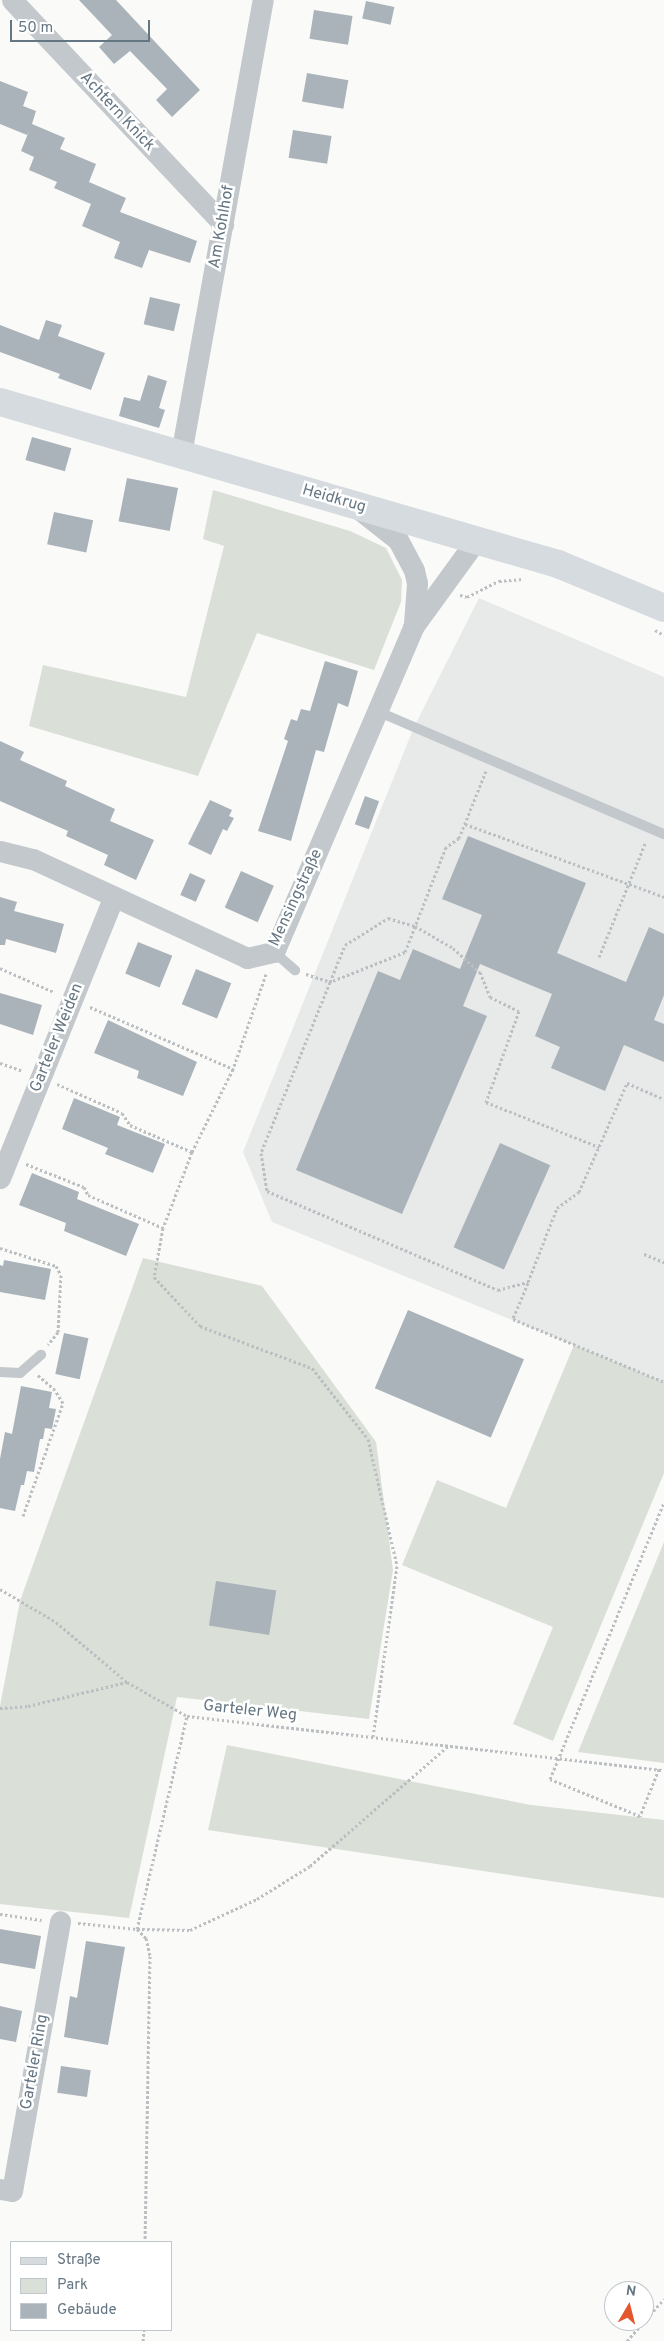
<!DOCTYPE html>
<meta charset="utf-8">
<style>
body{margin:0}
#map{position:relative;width:664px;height:2341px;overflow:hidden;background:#fafaf8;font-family:Overpass,sans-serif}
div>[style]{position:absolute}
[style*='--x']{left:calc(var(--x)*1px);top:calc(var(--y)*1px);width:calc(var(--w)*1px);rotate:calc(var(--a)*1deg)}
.built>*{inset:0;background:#e8e9e9}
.green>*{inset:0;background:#dadfd7}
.building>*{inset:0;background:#aab3b9;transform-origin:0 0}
.path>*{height:3px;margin-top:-1.5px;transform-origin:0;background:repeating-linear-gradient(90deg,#bbbfc2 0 2.5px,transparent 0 5px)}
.lane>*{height:10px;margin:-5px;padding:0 5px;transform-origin:5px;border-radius:5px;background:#c3c8cc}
.street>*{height:21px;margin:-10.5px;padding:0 10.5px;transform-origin:10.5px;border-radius:10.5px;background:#c3c8cc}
.secondary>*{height:28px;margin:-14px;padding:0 14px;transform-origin:14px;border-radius:14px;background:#d6dbdf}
span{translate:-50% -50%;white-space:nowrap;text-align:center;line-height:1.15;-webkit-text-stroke:5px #fff;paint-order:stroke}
.street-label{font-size:16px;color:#657683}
.legend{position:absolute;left:10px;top:2241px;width:162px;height:90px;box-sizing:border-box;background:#fff;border:1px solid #c1c8cd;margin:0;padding:6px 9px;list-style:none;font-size:15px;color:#657683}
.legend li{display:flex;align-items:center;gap:10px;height:25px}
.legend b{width:25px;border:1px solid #c1c8cd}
.north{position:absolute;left:604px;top:2281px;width:50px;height:50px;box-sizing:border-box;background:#fff;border:1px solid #c1c8cd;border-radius:50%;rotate:8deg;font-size:14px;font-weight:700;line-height:20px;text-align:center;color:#657683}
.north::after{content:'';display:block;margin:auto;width:18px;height:22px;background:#e4572e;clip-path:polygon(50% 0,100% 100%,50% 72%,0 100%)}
.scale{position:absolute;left:10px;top:20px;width:140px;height:22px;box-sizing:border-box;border:2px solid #657683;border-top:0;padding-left:6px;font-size:15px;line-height:18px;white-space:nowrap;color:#657683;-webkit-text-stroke:4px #fff;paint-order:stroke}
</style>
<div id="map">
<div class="built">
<div style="clip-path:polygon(479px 598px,664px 677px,664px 1382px,272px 1222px,243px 1152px,414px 727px)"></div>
</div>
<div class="green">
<div style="clip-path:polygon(213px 490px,350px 531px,386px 548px,402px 580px,401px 602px,374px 670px,257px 633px,198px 776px,29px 726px,43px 665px,186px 697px,224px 546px,203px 539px)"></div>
<div style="clip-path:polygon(143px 1258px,262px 1286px,376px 1442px,393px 1570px,369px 1719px,177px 1697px,129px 1918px,0 1904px,0 1706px,20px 1601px)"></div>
<div style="clip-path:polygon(574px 1345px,664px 1382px,664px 1473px,553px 1741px,513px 1724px,553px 1627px,402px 1565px,437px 1480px,506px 1508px)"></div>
<div style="clip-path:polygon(664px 1542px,664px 1763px,578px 1752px)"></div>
<div style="clip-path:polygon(227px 1745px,531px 1805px,664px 1820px,664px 1898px,208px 1830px)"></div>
</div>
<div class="building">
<div style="clip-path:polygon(79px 0,116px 0,200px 90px,172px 117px,156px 100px,167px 89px,130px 51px,114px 64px,99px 47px,112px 35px)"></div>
<div style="left:366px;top:1px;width:29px;height:18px;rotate:12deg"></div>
<div style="left:314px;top:10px;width:39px;height:29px;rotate:9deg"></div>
<div style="left:307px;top:73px;width:42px;height:29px;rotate:10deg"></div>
<div style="clip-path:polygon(0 81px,28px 92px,23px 106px,36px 111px,32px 124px,65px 138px,60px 149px,96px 164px,89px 182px,126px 198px,120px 212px,197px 241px,190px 263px,149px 250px,142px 268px,114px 258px,120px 242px,82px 226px,91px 204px,54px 188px,57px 182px,29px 170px,34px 157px,21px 151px,29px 131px,27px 135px,0 124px)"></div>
<div style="left:293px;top:130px;width:39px;height:28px;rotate:9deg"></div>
<div style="left:150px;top:297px;width:31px;height:28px;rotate:13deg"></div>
<div style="clip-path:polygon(46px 320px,62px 325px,58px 336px,105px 353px,91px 390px,58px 378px,60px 374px,0 352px,0 325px,39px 340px)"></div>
<div style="clip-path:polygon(148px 375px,167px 381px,159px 408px,165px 410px,159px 428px,119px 416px,124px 397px,140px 401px)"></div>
<div style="left:32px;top:437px;width:41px;height:24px;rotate:16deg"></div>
<div style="left:127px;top:478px;width:52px;height:44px;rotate:11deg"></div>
<div style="left:54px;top:512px;width:40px;height:33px;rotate:12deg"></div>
<div style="clip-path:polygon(325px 661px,358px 671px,348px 707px,338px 703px,324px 752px,316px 750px,291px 841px,258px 831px,288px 741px,284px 739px,291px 719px,297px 721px,301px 709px,310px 711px)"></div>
<div style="clip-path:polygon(0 741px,24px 752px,20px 760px,67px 781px,65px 786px,115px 809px,110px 821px,154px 840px,136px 880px,104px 865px,108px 855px,66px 836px,68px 831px,0 801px)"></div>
<div style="left:365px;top:796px;width:15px;height:30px;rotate:20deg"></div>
<div style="clip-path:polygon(210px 800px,232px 810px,229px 816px,234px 818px,227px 831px,223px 829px,211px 855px,188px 844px)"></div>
<div style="clip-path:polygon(468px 836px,586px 883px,557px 953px,626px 982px,649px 927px,664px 934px,664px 995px,654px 1020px,664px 1024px,664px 1062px,624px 1045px,605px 1091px,551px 1068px,560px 1047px,535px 1036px,552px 994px,480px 964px,463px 1006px,487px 1016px,402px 1214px,296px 1170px,378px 971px,400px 980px,413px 949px,460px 969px,482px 915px,442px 899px)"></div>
<div style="left:241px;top:871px;width:36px;height:40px;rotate:24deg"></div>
<div style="left:190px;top:873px;width:17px;height:24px;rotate:24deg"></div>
<div style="clip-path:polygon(0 897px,17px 902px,14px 911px,64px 924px,56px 953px,6px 939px,5px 945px,0 945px)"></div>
<div style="left:138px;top:942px;width:37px;height:34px;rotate:22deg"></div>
<div style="left:196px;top:969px;width:38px;height:38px;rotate:22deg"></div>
<div style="clip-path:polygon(0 993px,42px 1005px,33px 1035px,0 1024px)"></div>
<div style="clip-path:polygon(108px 1020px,197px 1062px,183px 1096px,137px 1078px,139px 1071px,94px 1053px)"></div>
<div style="clip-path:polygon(74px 1098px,120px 1117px,117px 1125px,165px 1144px,153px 1173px,105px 1154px,108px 1148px,62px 1129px)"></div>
<div style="left:500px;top:1143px;width:55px;height:114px;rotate:24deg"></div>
<div style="clip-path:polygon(32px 1173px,79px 1192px,77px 1199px,139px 1224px,126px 1256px,64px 1231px,66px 1223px,19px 1205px)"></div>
<div style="clip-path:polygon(4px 1260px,51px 1269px,45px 1300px,0 1292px,0 1265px,3px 1266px)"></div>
<div style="left:408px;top:1310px;width:126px;height:85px;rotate:23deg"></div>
<div style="left:64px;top:1333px;width:25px;height:42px;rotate:12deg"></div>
<div style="clip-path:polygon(21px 1386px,52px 1392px,49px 1408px,56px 1409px,52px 1429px,45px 1428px,43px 1439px,40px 1439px,34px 1472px,27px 1471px,24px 1485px,21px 1485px,15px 1511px,0 1508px,0 1459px,5px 1432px,12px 1434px)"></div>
<div style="left:216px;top:1581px;width:61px;height:45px;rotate:9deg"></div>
<div style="clip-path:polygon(0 1929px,41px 1936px,35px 1969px,0 1963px)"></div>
<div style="clip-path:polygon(86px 1941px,125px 1947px,108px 2045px,64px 2037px,70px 1996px,77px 1998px)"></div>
<div style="clip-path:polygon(0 2006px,22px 2011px,16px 2042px,0 2039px)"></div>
<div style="left:61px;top:2066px;width:30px;height:27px;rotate:8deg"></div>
</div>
<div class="path">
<div style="--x:460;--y:595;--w:7;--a:16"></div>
<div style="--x:467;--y:597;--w:36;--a:-27"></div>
<div style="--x:499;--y:581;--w:23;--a:-5"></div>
<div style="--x:655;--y:630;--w:10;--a:29"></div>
<div style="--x:486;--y:771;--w:72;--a:111.9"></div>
<div style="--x:459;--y:838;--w:16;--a:145"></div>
<div style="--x:446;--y:847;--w:113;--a:111.3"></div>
<div style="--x:405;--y:952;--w:81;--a:158.2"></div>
<div style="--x:330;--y:982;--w:184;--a:112"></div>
<div style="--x:261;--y:1153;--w:38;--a:81"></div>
<div style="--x:267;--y:1191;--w:251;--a:23.2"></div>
<div style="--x:498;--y:1290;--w:31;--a:-15"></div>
<div style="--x:528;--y:1282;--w:79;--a:-68.6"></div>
<div style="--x:557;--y:1208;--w:27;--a:-36"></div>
<div style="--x:579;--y:1192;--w:119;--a:-66.2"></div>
<div style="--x:627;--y:1083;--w:40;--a:23.4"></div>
<div style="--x:465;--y:824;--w:212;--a:20.1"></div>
<div style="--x:599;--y:957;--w:125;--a:-67.9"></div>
<div style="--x:0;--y:968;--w:59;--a:24"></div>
<div style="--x:266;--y:974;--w:101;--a:109.2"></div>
<div style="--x:233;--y:1069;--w:93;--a:116.3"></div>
<div style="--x:192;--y:1152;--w:81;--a:110.9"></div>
<div style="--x:163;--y:1228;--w:50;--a:100.4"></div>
<div style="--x:154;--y:1277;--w:67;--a:46.8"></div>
<div style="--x:200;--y:1326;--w:120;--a:20.6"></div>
<div style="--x:312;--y:1368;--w:90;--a:51.7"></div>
<div style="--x:368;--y:1439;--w:130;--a:77.1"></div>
<div style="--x:397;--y:1566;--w:173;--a:98"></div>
<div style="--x:306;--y:974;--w:25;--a:18"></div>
<div style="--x:330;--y:982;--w:40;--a:-68"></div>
<div style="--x:345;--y:945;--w:51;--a:-32.1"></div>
<div style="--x:388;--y:918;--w:28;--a:17"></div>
<div style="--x:415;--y:926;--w:44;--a:30.1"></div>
<div style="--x:453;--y:948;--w:36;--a:42"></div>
<div style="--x:480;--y:972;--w:27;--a:68"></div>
<div style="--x:490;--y:997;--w:32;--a:26"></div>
<div style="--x:519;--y:1011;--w:97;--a:109.9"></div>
<div style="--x:486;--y:1102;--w:122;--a:21.7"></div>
<div style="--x:90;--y:1007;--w:156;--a:23.4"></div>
<div style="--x:0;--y:1063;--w:24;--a:19"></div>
<div style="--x:57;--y:1084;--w:71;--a:24"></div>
<div style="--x:122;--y:1113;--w:14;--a:56"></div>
<div style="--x:130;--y:1125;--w:68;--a:23.5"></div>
<div style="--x:26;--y:1164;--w:62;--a:21.6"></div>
<div style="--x:84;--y:1187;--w:9;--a:63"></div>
<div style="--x:88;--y:1195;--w:82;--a:23.7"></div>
<div style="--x:0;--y:1248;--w:59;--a:17.8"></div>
<div style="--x:56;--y:1266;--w:10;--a:61"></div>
<div style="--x:61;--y:1275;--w:57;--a:93"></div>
<div style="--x:58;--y:1332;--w:16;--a:128"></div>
<div style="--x:644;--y:1254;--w:22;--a:22"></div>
<div style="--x:528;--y:1283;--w:39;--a:113"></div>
<div style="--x:513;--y:1319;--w:164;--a:22.6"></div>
<div style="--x:23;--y:1516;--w:120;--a:-70.5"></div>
<div style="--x:63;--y:1403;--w:15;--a:-122"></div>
<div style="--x:55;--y:1390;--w:23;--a:-139"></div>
<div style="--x:0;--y:1589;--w:65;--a:30.5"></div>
<div style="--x:56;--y:1622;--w:93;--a:40.2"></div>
<div style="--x:0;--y:1708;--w:28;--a:-4"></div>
<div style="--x:28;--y:1706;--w:102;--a:-13.6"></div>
<div style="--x:127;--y:1682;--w:69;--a:29.5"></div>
<div style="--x:659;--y:1769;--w:51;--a:112"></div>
<div style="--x:640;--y:1816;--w:97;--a:-157.7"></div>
<div style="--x:550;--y:1779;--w:299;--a:-67.6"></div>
<div style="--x:0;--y:1914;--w:42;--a:8.1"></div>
<div style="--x:78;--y:1923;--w:59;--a:5.8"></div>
<div style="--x:137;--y:1929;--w:219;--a:-76.8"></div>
<div style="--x:187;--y:1716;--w:480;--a:6.5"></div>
<div style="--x:137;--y:1929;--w:53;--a:1.1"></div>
<div style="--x:190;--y:1930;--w:74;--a:-24.8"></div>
<div style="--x:257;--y:1899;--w:62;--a:-31.9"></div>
<div style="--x:310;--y:1866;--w:184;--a:-41"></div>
<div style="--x:137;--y:1929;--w:13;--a:45"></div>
<div style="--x:146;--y:1938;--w:18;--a:77"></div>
<div style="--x:150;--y:1956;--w:286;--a:91"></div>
<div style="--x:143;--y:2341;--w:11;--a:-85"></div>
<div style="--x:627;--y:2341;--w:56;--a:-48.6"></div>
</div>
<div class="lane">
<div style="--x:379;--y:712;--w:310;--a:23.2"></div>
<div style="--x:274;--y:952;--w:28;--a:41"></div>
<div style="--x:0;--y:1372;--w:20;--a:3"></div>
<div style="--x:20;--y:1373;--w:28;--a:-41"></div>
</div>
<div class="street">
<div style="--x:12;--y:0;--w:308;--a:46.7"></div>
<div style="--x:181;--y:454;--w:461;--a:-79.8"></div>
<div style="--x:360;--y:510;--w:48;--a:38.3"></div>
<div style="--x:398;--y:540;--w:34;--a:62"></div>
<div style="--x:414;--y:570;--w:13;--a:77"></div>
<div style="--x:417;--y:583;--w:41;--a:94.2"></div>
<div style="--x:0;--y:851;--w:34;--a:14"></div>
<div style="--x:33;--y:859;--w:236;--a:24.8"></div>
<div style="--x:247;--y:958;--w:28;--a:-13"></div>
<div style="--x:274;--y:952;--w:353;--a:-66.8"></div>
<div style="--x:413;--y:627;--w:109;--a:-54"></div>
<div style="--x:0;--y:1178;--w:302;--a:-68"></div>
<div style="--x:0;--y:2189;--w:12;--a:9"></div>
<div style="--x:12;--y:2191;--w:274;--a:-79.9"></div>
</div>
<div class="secondary">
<div style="--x:0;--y:402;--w:581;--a:16.19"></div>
<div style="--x:558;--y:564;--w:115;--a:22.5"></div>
</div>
<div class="street-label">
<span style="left:117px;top:112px;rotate:47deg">Achtern Knick</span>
<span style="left:222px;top:227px;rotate:-80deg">Am Kohlhof</span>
<span style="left:334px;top:499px;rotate:16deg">Heidkrug</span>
<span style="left:296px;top:898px;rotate:-65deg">Mensingstraße</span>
<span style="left:57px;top:1038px;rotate:-68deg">Garteler Weiden</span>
<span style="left:250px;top:1711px;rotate:6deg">Garteler Weg</span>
<span style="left:35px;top:2062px;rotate:-80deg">Garteler Ring</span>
</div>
<ul class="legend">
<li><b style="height:6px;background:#d6dbdf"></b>Straße</li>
<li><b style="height:14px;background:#dadfd7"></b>Park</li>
<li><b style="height:14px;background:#aab3b9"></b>Gebäude</li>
</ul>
<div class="north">N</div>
<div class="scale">50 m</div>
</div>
